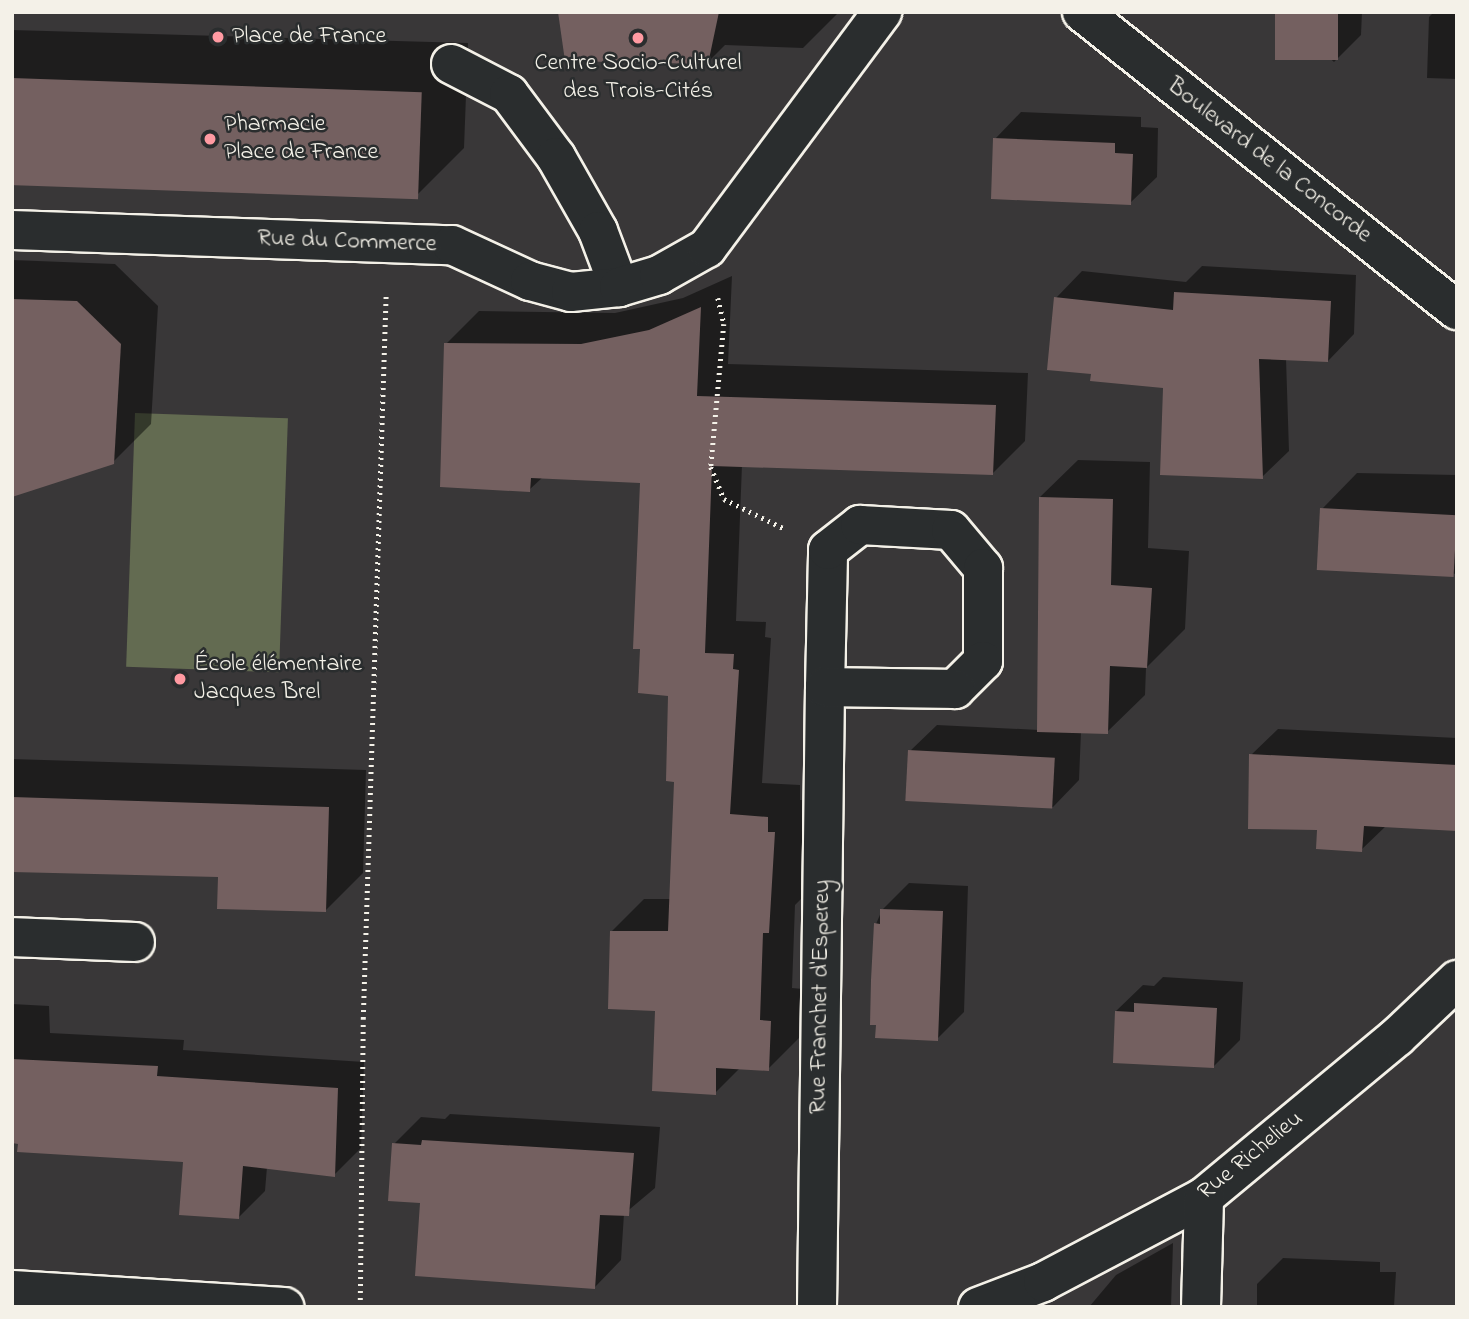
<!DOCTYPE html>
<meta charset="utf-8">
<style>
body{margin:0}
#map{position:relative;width:1469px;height:1319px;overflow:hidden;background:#393738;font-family:"Indie Flower",sans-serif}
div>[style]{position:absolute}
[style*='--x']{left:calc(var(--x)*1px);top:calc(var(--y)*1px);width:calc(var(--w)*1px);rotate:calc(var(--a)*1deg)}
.green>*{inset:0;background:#636b51;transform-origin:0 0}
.shadow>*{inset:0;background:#0007}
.building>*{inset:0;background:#746060;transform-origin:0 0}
.path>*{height:4.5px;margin-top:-2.25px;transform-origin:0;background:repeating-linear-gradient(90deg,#f4f1e8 0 2px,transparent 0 7px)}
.roads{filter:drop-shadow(2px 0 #f4f1e8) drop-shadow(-2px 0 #f4f1e8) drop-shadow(0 2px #f4f1e8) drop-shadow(0 -2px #f4f1e8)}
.minor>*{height:38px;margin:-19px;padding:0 19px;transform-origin:19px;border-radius:19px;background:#2a2d2e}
.dots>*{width:19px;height:19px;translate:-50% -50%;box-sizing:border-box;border:4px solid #2a2d2e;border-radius:50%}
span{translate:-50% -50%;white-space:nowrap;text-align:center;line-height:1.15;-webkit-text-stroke:5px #2a2d2e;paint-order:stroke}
.poi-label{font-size:24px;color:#f4f1e8}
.left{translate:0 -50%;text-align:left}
.street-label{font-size:24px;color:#f4f1e8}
.frame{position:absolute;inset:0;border:14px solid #f4f1e8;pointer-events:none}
</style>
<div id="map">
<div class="green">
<div style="left:135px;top:413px;width:153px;height:254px;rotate:2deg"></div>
</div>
<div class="shadow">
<div style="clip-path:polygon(560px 12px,839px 12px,803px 48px,725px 45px,708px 62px)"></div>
<div style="clip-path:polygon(1277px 12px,1362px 12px,1361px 35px,1334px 62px)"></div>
<div style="clip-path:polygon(1434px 12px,1457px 12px,1457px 79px,1427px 78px,1429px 17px)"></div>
<div style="clip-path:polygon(12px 30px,468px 43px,464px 148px,418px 194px,12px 182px)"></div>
<div style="clip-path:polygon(1021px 112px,1141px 117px,1141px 127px,1158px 128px,1157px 177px,1130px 203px,995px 139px)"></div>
<div style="clip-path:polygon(12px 260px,115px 264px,158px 306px,151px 424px,113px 462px,12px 495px)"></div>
<div style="clip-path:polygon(1202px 266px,1356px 275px,1354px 334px,1328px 361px,1286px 358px,1289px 451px,1262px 477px,1164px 387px,1092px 372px,1056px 298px,1082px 271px,1186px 282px)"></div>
<div style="clip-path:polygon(732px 276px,728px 364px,1028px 373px,1025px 441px,993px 473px,742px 465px,736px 621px,766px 622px,765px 637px,771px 638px,762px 783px,800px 785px,800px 800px,807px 800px,801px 899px,795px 905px,792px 988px,803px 989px,800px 1037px,768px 1069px,740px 1068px,715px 1093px,611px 932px,644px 899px,671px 899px,676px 780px,670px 694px,642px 482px,543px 477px,529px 490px,446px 344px,479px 311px,615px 313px,683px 298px)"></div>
<div style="clip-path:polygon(1078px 460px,1150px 462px,1148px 548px,1189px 551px,1185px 629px,1146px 668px,1145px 695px,1107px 732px,1081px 732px,1079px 780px,1053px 807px,910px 751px,937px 725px,1039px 730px,1040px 497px)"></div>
<div style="clip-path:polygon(1357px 473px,1457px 475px,1457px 575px,1322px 509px)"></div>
<div style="clip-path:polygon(1278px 729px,1457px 738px,1457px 829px,1386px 826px,1361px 850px,1318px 828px,1251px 755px)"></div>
<div style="clip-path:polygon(12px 759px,366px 770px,363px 873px,325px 911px,220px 876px,12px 870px)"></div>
<div style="clip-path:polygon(909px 883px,968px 886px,964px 1012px,937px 1039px,876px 924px,882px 910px)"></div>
<div style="clip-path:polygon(1163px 977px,1243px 982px,1240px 1040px,1214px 1066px,1116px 1011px,1143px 985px,1154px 986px)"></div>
<div style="clip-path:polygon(12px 1004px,49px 1006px,50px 1033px,184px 1040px,183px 1050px,364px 1062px,361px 1148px,334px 1175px,267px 1167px,265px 1191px,239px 1217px,185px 1160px,12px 1142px)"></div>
<div style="clip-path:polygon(450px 1114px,660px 1127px,655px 1188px,624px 1214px,621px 1260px,595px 1287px,422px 1202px,394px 1144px,421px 1117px,445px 1119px)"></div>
<div style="clip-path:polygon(1173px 1243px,1171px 1307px,1089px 1307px,1116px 1275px)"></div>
<div style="clip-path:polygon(1283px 1258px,1380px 1262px,1380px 1272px,1396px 1272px,1394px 1307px,1257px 1307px,1257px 1284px)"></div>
</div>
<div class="building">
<div style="clip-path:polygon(558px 12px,719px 12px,708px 64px,565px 61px)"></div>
<div style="left:1275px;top:12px;width:63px;height:48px"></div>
<div style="left:12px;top:78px;width:410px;height:107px;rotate:2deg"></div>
<div style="clip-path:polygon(993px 138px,1115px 143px,1115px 153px,1133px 154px,1131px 205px,991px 199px)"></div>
<div style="clip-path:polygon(1174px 292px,1331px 301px,1328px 362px,1259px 359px,1263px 479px,1160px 475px,1163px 388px,1090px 381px,1091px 374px,1047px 370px,1054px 297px,1173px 310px)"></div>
<div style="clip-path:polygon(12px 299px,77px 301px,121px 344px,114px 464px,12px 497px)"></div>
<div style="clip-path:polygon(701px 307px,697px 396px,996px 405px,993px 475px,712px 466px,705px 653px,734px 654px,733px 669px,739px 670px,730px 814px,768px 817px,768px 832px,775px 832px,769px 933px,763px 933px,760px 1020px,771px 1021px,769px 1071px,716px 1068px,716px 1095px,652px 1091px,655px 1011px,608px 1009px,610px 931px,668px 931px,674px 782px,666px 781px,668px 696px,638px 693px,640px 649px,633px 649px,640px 483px,531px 478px,530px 492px,440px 487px,444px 343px,581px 344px,649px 330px)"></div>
<div style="clip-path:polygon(1039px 497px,1113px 499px,1111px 585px,1152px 588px,1147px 668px,1110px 666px,1108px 734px,1037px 732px)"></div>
<div style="left:1320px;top:508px;width:137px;height:62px;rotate:3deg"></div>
<div style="left:908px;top:750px;width:147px;height:51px;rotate:3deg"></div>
<div style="clip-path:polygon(1249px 754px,1457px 765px,1457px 831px,1364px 826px,1362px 852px,1316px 849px,1317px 830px,1248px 829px)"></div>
<div style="clip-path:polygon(12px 797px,329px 807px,326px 912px,217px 909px,218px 877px,12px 872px)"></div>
<div style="clip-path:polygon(880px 909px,943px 911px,938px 1041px,875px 1038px,876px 1025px,870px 1025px,871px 980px,874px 923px,880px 924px)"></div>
<div style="clip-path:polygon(1134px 1003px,1217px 1008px,1214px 1068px,1113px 1063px,1115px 1011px,1134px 1012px)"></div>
<div style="clip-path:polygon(12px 1059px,158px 1066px,157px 1076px,338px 1088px,335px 1177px,243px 1166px,239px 1219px,179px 1215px,183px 1162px,17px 1152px,18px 1144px,12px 1143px)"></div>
<div style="clip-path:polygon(422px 1140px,634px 1153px,629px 1216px,600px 1215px,595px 1289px,415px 1276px,420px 1203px,388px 1201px,392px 1143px,421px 1145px)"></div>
</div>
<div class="path">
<div style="--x:718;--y:298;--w:27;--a:77"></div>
<div style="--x:724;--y:324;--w:144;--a:95.2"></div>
<div style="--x:711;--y:467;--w:35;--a:68"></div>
<div style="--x:724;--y:499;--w:66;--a:26.2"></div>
<div style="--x:360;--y:1307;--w:288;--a:-89.4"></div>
<div style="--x:363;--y:1019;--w:726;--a:-88.19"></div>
</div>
<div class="roads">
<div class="minor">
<div style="--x:1082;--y:12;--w:479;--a:38.5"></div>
<div style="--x:451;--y:64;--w:65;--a:27.3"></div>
<div style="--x:509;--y:94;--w:79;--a:53.3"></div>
<div style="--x:556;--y:157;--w:85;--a:60.4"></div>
<div style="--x:598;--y:231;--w:60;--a:69.4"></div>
<div style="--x:12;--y:230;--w:440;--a:2"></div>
<div style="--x:452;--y:245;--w:86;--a:24.8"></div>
<div style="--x:530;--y:281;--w:42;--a:15"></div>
<div style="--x:571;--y:292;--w:48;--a:-5.9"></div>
<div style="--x:619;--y:287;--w:42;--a:-16.7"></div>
<div style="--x:659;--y:275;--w:55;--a:-29.4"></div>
<div style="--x:707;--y:248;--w:294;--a:-53.4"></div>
<div style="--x:12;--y:937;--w:123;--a:2.3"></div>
<div style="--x:12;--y:1290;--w:273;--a:3.6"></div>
<div style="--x:817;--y:1307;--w:620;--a:-89.26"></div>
<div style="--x:825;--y:687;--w:137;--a:-88.7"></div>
<div style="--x:828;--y:550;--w:41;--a:-38"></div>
<div style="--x:860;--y:525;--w:91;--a:3.1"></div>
<div style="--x:951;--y:530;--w:50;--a:49.9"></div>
<div style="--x:983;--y:568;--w:93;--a:90"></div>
<div style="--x:983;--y:661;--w:40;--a:135"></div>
<div style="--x:955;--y:689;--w:130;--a:-179.1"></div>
<div style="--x:978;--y:1307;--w:70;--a:-21"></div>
<div style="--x:1043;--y:1282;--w:182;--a:-27.8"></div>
<div style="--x:1204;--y:1197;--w:251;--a:-39.7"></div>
<div style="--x:1397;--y:1037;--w:83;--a:-43.5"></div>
<div style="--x:1201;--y:1307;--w:110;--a:-88.4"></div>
</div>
</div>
<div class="dots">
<div style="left:218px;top:37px;background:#ff9aa2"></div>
<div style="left:638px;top:38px;background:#ff9aa2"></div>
<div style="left:210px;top:139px;background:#ff9aa2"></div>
<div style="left:180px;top:679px;background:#ff9aa2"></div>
</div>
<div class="poi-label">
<span class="left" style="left:232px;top:37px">Place de France</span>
<span style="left:638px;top:78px">Centre Socio-Culturel<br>des Trois-Cités</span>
<span class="left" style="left:224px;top:139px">Pharmacie<br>Place de France</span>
<span class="left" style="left:194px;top:679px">École élémentaire<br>Jacques Brel</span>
</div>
<div class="street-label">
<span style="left:1269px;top:161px;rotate:38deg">Boulevard de la Concorde</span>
<span style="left:347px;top:242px;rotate:2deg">Rue du Commerce</span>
<span style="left:821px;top:997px;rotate:-89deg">Rue Franchet d'Esperey</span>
<span style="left:1251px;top:1156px;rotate:-39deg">Rue Richelieu</span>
</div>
<div class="frame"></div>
</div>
